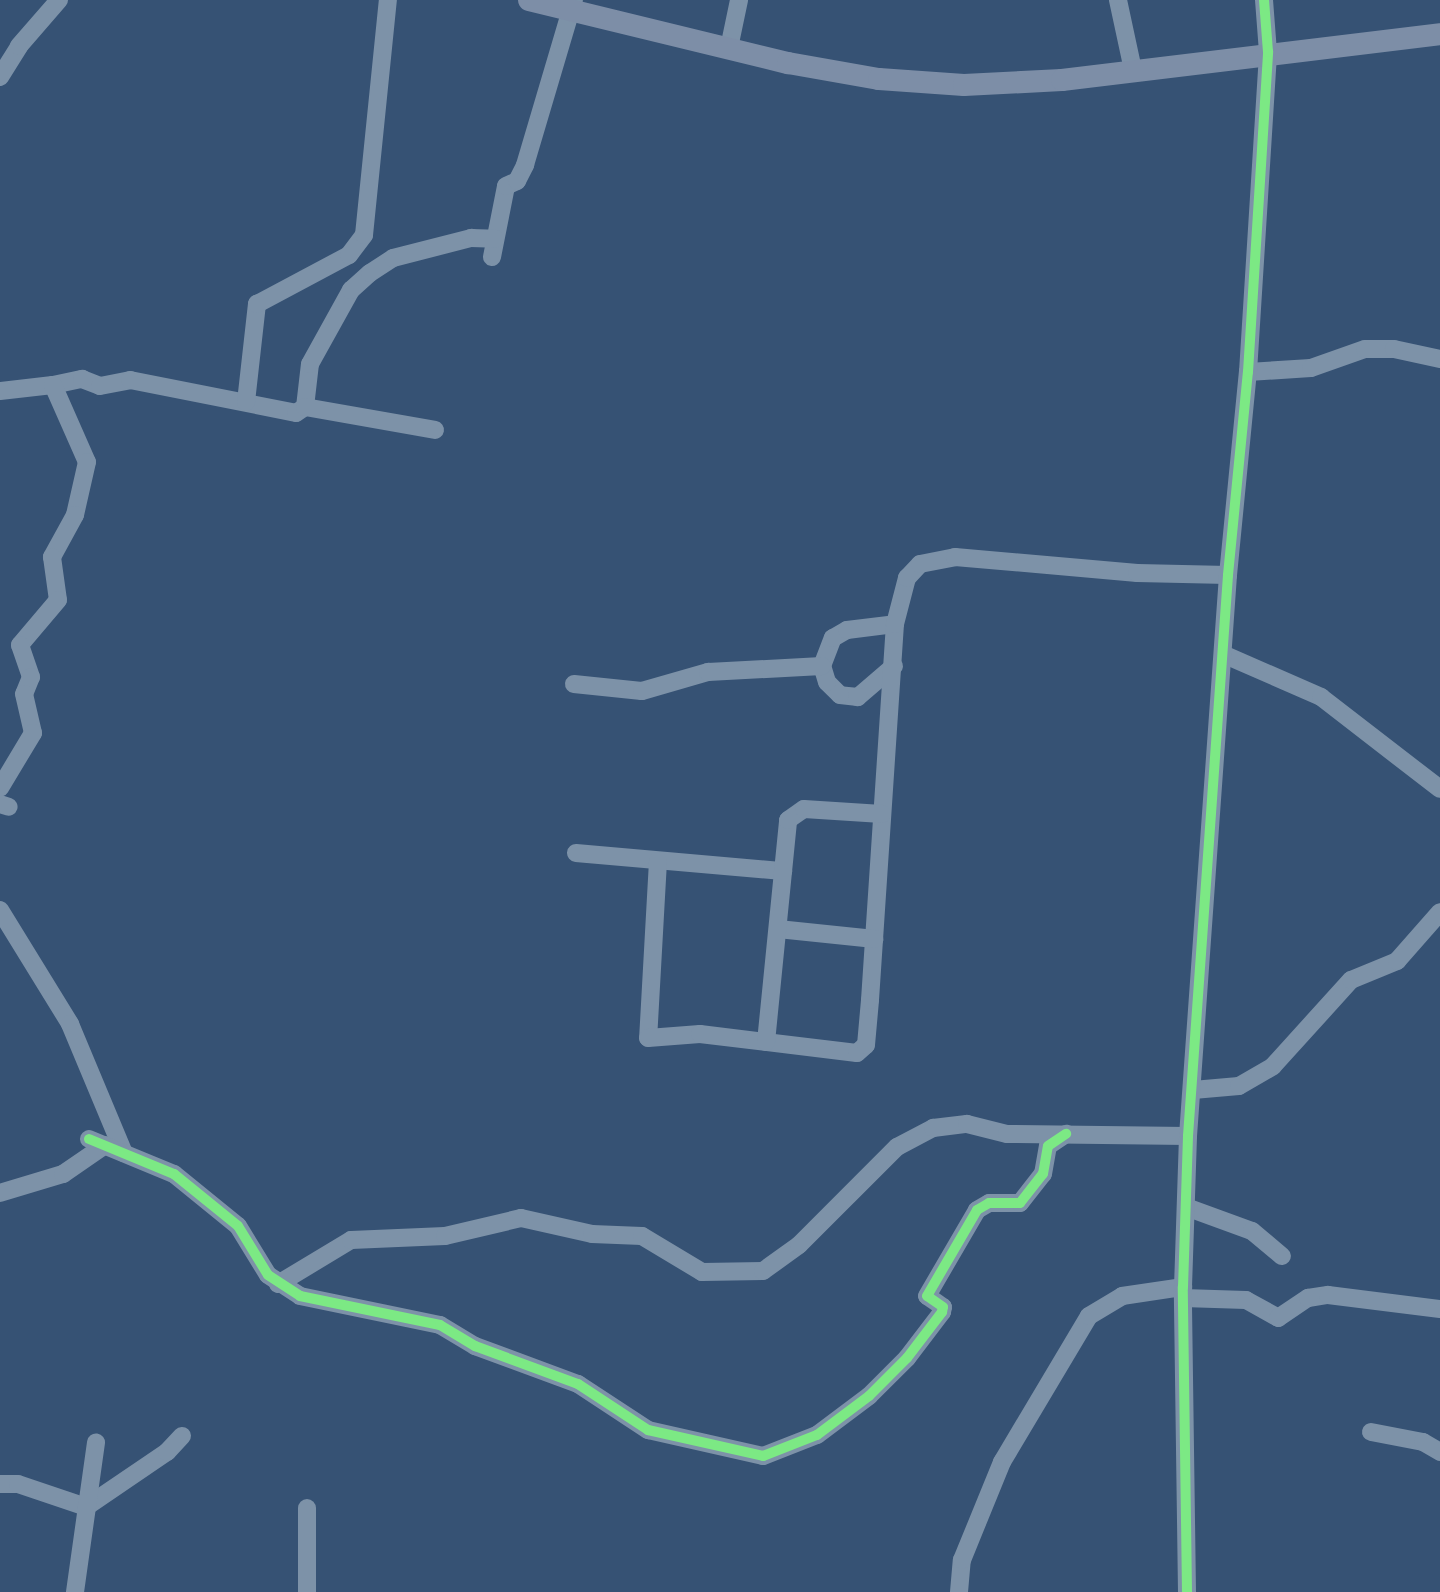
<!DOCTYPE html>
<style>
body{margin:0}
#map{position:relative;width:1440px;height:1592px;overflow:hidden;background:#365274;font-family:Poppins,sans-serif}
div>[style]{position:absolute}
[style*='--x']{left:calc(var(--x)*1px);top:calc(var(--y)*1px);width:calc(var(--w)*1px);rotate:calc(var(--a)*1deg)}
.minor>*{height:18px;margin:-9px;padding:0 9px;transform-origin:9px;border-radius:9px;background:#7d92a8}
.major>*{height:22px;margin:-11px;padding:0 11px;transform-origin:11px;border-radius:11px;background:#7d8ea7}
.cycleway>*{height:10px;margin:-5px;padding:0 5px;transform-origin:5px;border-radius:5px;background:#7ce984}
span{translate:-50% -50%;white-space:nowrap;text-align:center;line-height:1.15;-webkit-text-stroke:7px #1b4f8f;paint-order:stroke}
</style>
<div id="map">
<div class="minor">
<div style="--x:1118;--y:0;--w:72;--a:77.9"></div>
<div style="--x:729;--y:48;--w:49;--a:-78.2"></div>
<div style="--x:0;--y:77;--w:36;--a:-58"></div>
<div style="--x:19;--y:46;--w:61;--a:-49"></div>
<div style="--x:492;--y:257;--w:72;--a:-78.8"></div>
<div style="--x:506;--y:186;--w:12;--a:-24"></div>
<div style="--x:517;--y:181;--w:18;--a:-63"></div>
<div style="--x:525;--y:165;--w:172;--a:-73.5"></div>
<div style="--x:1248;--y:372;--w:63;--a:-3.6"></div>
<div style="--x:1311;--y:368;--w:57;--a:-19.4"></div>
<div style="--x:1365;--y:349;--w:29;--a:0"></div>
<div style="--x:1394;--y:349;--w:47;--a:12.3"></div>
<div style="--x:53;--y:385;--w:30;--a:-12"></div>
<div style="--x:82;--y:379;--w:19;--a:21"></div>
<div style="--x:100;--y:386;--w:31;--a:-11"></div>
<div style="--x:130;--y:380;--w:169;--a:11.2"></div>
<div style="--x:296;--y:413;--w:11;--a:-34"></div>
<div style="--x:305;--y:407;--w:43;--a:-83.4"></div>
<div style="--x:310;--y:364;--w:85;--a:-61"></div>
<div style="--x:351;--y:290;--w:25;--a:-42"></div>
<div style="--x:370;--y:273;--w:27;--a:-33"></div>
<div style="--x:393;--y:258;--w:81;--a:-14.4"></div>
<div style="--x:471;--y:238;--w:24;--a:2"></div>
<div style="--x:0;--y:391;--w:53;--a:-6.5"></div>
<div style="--x:53;--y:385;--w:84;--a:66.2"></div>
<div style="--x:87;--y:462;--w:54;--a:102.8"></div>
<div style="--x:75;--y:515;--w:48;--a:118.7"></div>
<div style="--x:52;--y:557;--w:43;--a:82.1"></div>
<div style="--x:58;--y:600;--w:59;--a:130.2"></div>
<div style="--x:20;--y:645;--w:34;--a:71"></div>
<div style="--x:31;--y:677;--w:18;--a:112"></div>
<div style="--x:24;--y:694;--w:40;--a:77"></div>
<div style="--x:33;--y:733;--w:64;--a:121"></div>
<div style="--x:246;--y:402;--w:99;--a:-83.6"></div>
<div style="--x:257;--y:304;--w:104;--a:-28"></div>
<div style="--x:349;--y:255;--w:25;--a:-53"></div>
<div style="--x:364;--y:235;--w:236;--a:-84.2"></div>
<div style="--x:305;--y:407;--w:132;--a:10"></div>
<div style="--x:1225;--y:655;--w:105;--a:23.6"></div>
<div style="--x:1321;--y:697;--w:150;--a:37.7"></div>
<div style="--x:894;--y:666;--w:48;--a:139.3"></div>
<div style="--x:858;--y:697;--w:18;--a:-174"></div>
<div style="--x:840;--y:695;--w:18;--a:-135"></div>
<div style="--x:827;--y:682;--w:17;--a:-107"></div>
<div style="--x:822;--y:666;--w:30;--a:-69"></div>
<div style="--x:833;--y:638;--w:16;--a:-30"></div>
<div style="--x:847;--y:630;--w:48;--a:-7.1"></div>
<div style="--x:574;--y:684;--w:68;--a:5.9"></div>
<div style="--x:642;--y:691;--w:69;--a:-16.1"></div>
<div style="--x:708;--y:672;--w:114;--a:-3"></div>
<div style="--x:0;--y:804;--w:9;--a:18"></div>
<div style="--x:576;--y:853;--w:208;--a:5"></div>
<div style="--x:658;--y:861;--w:177;--a:93.2"></div>
<div style="--x:648;--y:1038;--w:52;--a:-4.4"></div>
<div style="--x:700;--y:1034;--w:158;--a:6.9"></div>
<div style="--x:857;--y:1053;--w:12;--a:-42"></div>
<div style="--x:866;--y:1045;--w:45;--a:-84.9"></div>
<div style="--x:870;--y:1000;--w:377;--a:-86.2"></div>
<div style="--x:895;--y:624;--w:48;--a:-75.4"></div>
<div style="--x:907;--y:578;--w:19;--a:-47"></div>
<div style="--x:920;--y:564;--w:36;--a:-11"></div>
<div style="--x:955;--y:557;--w:183;--a:5"></div>
<div style="--x:1137;--y:573;--w:91;--a:1.3"></div>
<div style="--x:0;--y:910;--w:134;--a:58.4"></div>
<div style="--x:70;--y:1024;--w:140;--a:67.3"></div>
<div style="--x:778;--y:929;--w:97;--a:5.9"></div>
<div style="--x:766;--y:1042;--w:223;--a:-84.3"></div>
<div style="--x:788;--y:820;--w:19;--a:-35"></div>
<div style="--x:804;--y:809;--w:78;--a:3.7"></div>
<div style="--x:1193;--y:1090;--w:46;--a:-5"></div>
<div style="--x:1239;--y:1086;--w:39;--a:-30"></div>
<div style="--x:1273;--y:1066;--w:116;--a:-47.8"></div>
<div style="--x:1351;--y:980;--w:50;--a:-22.4"></div>
<div style="--x:1397;--y:961;--w:65;--a:-48.7"></div>
<div style="--x:89;--y:1139;--w:92;--a:22.4"></div>
<div style="--x:174;--y:1174;--w:82;--a:39.1"></div>
<div style="--x:238;--y:1226;--w:57;--a:58.5"></div>
<div style="--x:268;--y:1275;--w:38;--a:33"></div>
<div style="--x:300;--y:1296;--w:143;--a:11.7"></div>
<div style="--x:440;--y:1325;--w:41;--a:31"></div>
<div style="--x:475;--y:1346;--w:110;--a:20.3"></div>
<div style="--x:578;--y:1384;--w:84;--a:33.3"></div>
<div style="--x:648;--y:1430;--w:118;--a:12.7"></div>
<div style="--x:763;--y:1456;--w:58;--a:-21.3"></div>
<div style="--x:817;--y:1435;--w:65;--a:-36.9"></div>
<div style="--x:869;--y:1396;--w:54;--a:-45"></div>
<div style="--x:907;--y:1358;--w:58;--a:-52.7"></div>
<div style="--x:942;--y:1312;--w:5;--a:-79"></div>
<div style="--x:943;--y:1307;--w:19;--a:-145"></div>
<div style="--x:927;--y:1296;--w:99;--a:-59.8"></div>
<div style="--x:977;--y:1210;--w:14;--a:-30"></div>
<div style="--x:989;--y:1203;--w:31;--a:0"></div>
<div style="--x:1020;--y:1203;--w:37;--a:-52"></div>
<div style="--x:1043;--y:1174;--w:28;--a:-80"></div>
<div style="--x:1048;--y:1146;--w:22;--a:-34"></div>
<div style="--x:0;--y:1193;--w:66;--a:-16.8"></div>
<div style="--x:63;--y:1174;--w:51;--a:-34.6"></div>
<div style="--x:1186;--y:1207;--w:70;--a:20"></div>
<div style="--x:1252;--y:1231;--w:39;--a:40"></div>
<div style="--x:278;--y:1284;--w:85;--a:-31.1"></div>
<div style="--x:351;--y:1240;--w:94;--a:-2.4"></div>
<div style="--x:445;--y:1236;--w:78;--a:-13.3"></div>
<div style="--x:521;--y:1218;--w:73;--a:12.7"></div>
<div style="--x:592;--y:1234;--w:50;--a:2.3"></div>
<div style="--x:642;--y:1236;--w:70;--a:31"></div>
<div style="--x:702;--y:1272;--w:61;--a:-0.9"></div>
<div style="--x:763;--y:1271;--w:44;--a:-35.8"></div>
<div style="--x:799;--y:1245;--w:139;--a:-45"></div>
<div style="--x:897;--y:1147;--w:41;--a:-27.8"></div>
<div style="--x:933;--y:1128;--w:34;--a:-7"></div>
<div style="--x:967;--y:1124;--w:41;--a:14"></div>
<div style="--x:1007;--y:1134;--w:181;--a:0.6"></div>
<div style="--x:1183;--y:1298;--w:63;--a:1.8"></div>
<div style="--x:1246;--y:1300;--w:37;--a:29"></div>
<div style="--x:1278;--y:1318;--w:36;--a:-34"></div>
<div style="--x:1308;--y:1298;--w:20;--a:-9"></div>
<div style="--x:1328;--y:1295;--w:113;--a:7.1"></div>
<div style="--x:1371;--y:1432;--w:53;--a:10.9"></div>
<div style="--x:1423;--y:1442;--w:20;--a:30"></div>
<div style="--x:0;--y:1484;--w:18;--a:0"></div>
<div style="--x:18;--y:1484;--w:72;--a:18.7"></div>
<div style="--x:86;--y:1507;--w:98;--a:-34.2"></div>
<div style="--x:167;--y:1452;--w:22;--a:-47"></div>
<div style="--x:307;--y:1508;--w:84;--a:90"></div>
<div style="--x:75;--y:1592;--w:151;--a:-82"></div>
<div style="--x:959;--y:1592;--w:32;--a:-85"></div>
<div style="--x:962;--y:1560;--w:106;--a:-67.8"></div>
<div style="--x:1002;--y:1462;--w:170;--a:-59.2"></div>
<div style="--x:1089;--y:1316;--w:39;--a:-31"></div>
<div style="--x:1122;--y:1296;--w:62;--a:-8.4"></div>
<div style="--x:1187;--y:1592;--w:305;--a:-90.8"></div>
<div style="--x:1183;--y:1287;--w:151;--a:-88.1"></div>
<div style="--x:1188;--y:1136;--w:562;--a:-85.92"></div>
<div style="--x:1228;--y:575;--w:204;--a:-84.4"></div>
<div style="--x:1248;--y:372;--w:321;--a:-86.4"></div>
<div style="--x:1268;--y:52;--w:52;--a:-94.4"></div>
</div>
<div class="major">
<div style="--x:529;--y:0;--w:267;--a:13.7"></div>
<div style="--x:788;--y:63;--w:92;--a:10"></div>
<div style="--x:879;--y:79;--w:85;--a:4"></div>
<div style="--x:964;--y:85;--w:98;--a:-2.9"></div>
<div style="--x:1062;--y:80;--w:381;--a:-6.9"></div>
</div>
<div class="cycleway">
<div style="--x:89;--y:1139;--w:92;--a:22.4"></div>
<div style="--x:174;--y:1174;--w:82;--a:39.1"></div>
<div style="--x:238;--y:1226;--w:57;--a:58.5"></div>
<div style="--x:268;--y:1275;--w:38;--a:33"></div>
<div style="--x:300;--y:1296;--w:143;--a:11.7"></div>
<div style="--x:440;--y:1325;--w:41;--a:31"></div>
<div style="--x:475;--y:1346;--w:110;--a:20.3"></div>
<div style="--x:578;--y:1384;--w:84;--a:33.3"></div>
<div style="--x:648;--y:1430;--w:118;--a:12.7"></div>
<div style="--x:763;--y:1456;--w:58;--a:-21.3"></div>
<div style="--x:817;--y:1435;--w:65;--a:-36.9"></div>
<div style="--x:869;--y:1396;--w:54;--a:-45"></div>
<div style="--x:907;--y:1358;--w:58;--a:-52.7"></div>
<div style="--x:942;--y:1312;--w:5;--a:-79"></div>
<div style="--x:943;--y:1307;--w:19;--a:-145"></div>
<div style="--x:927;--y:1296;--w:99;--a:-59.8"></div>
<div style="--x:977;--y:1210;--w:14;--a:-30"></div>
<div style="--x:989;--y:1203;--w:31;--a:0"></div>
<div style="--x:1020;--y:1203;--w:37;--a:-52"></div>
<div style="--x:1043;--y:1174;--w:28;--a:-80"></div>
<div style="--x:1048;--y:1146;--w:22;--a:-34"></div>
<div style="--x:1187;--y:1592;--w:305;--a:-90.8"></div>
<div style="--x:1183;--y:1287;--w:151;--a:-88.1"></div>
<div style="--x:1188;--y:1136;--w:562;--a:-85.92"></div>
<div style="--x:1228;--y:575;--w:204;--a:-84.4"></div>
<div style="--x:1248;--y:372;--w:321;--a:-86.4"></div>
<div style="--x:1268;--y:52;--w:52;--a:-94.4"></div>
</div>
</div>
